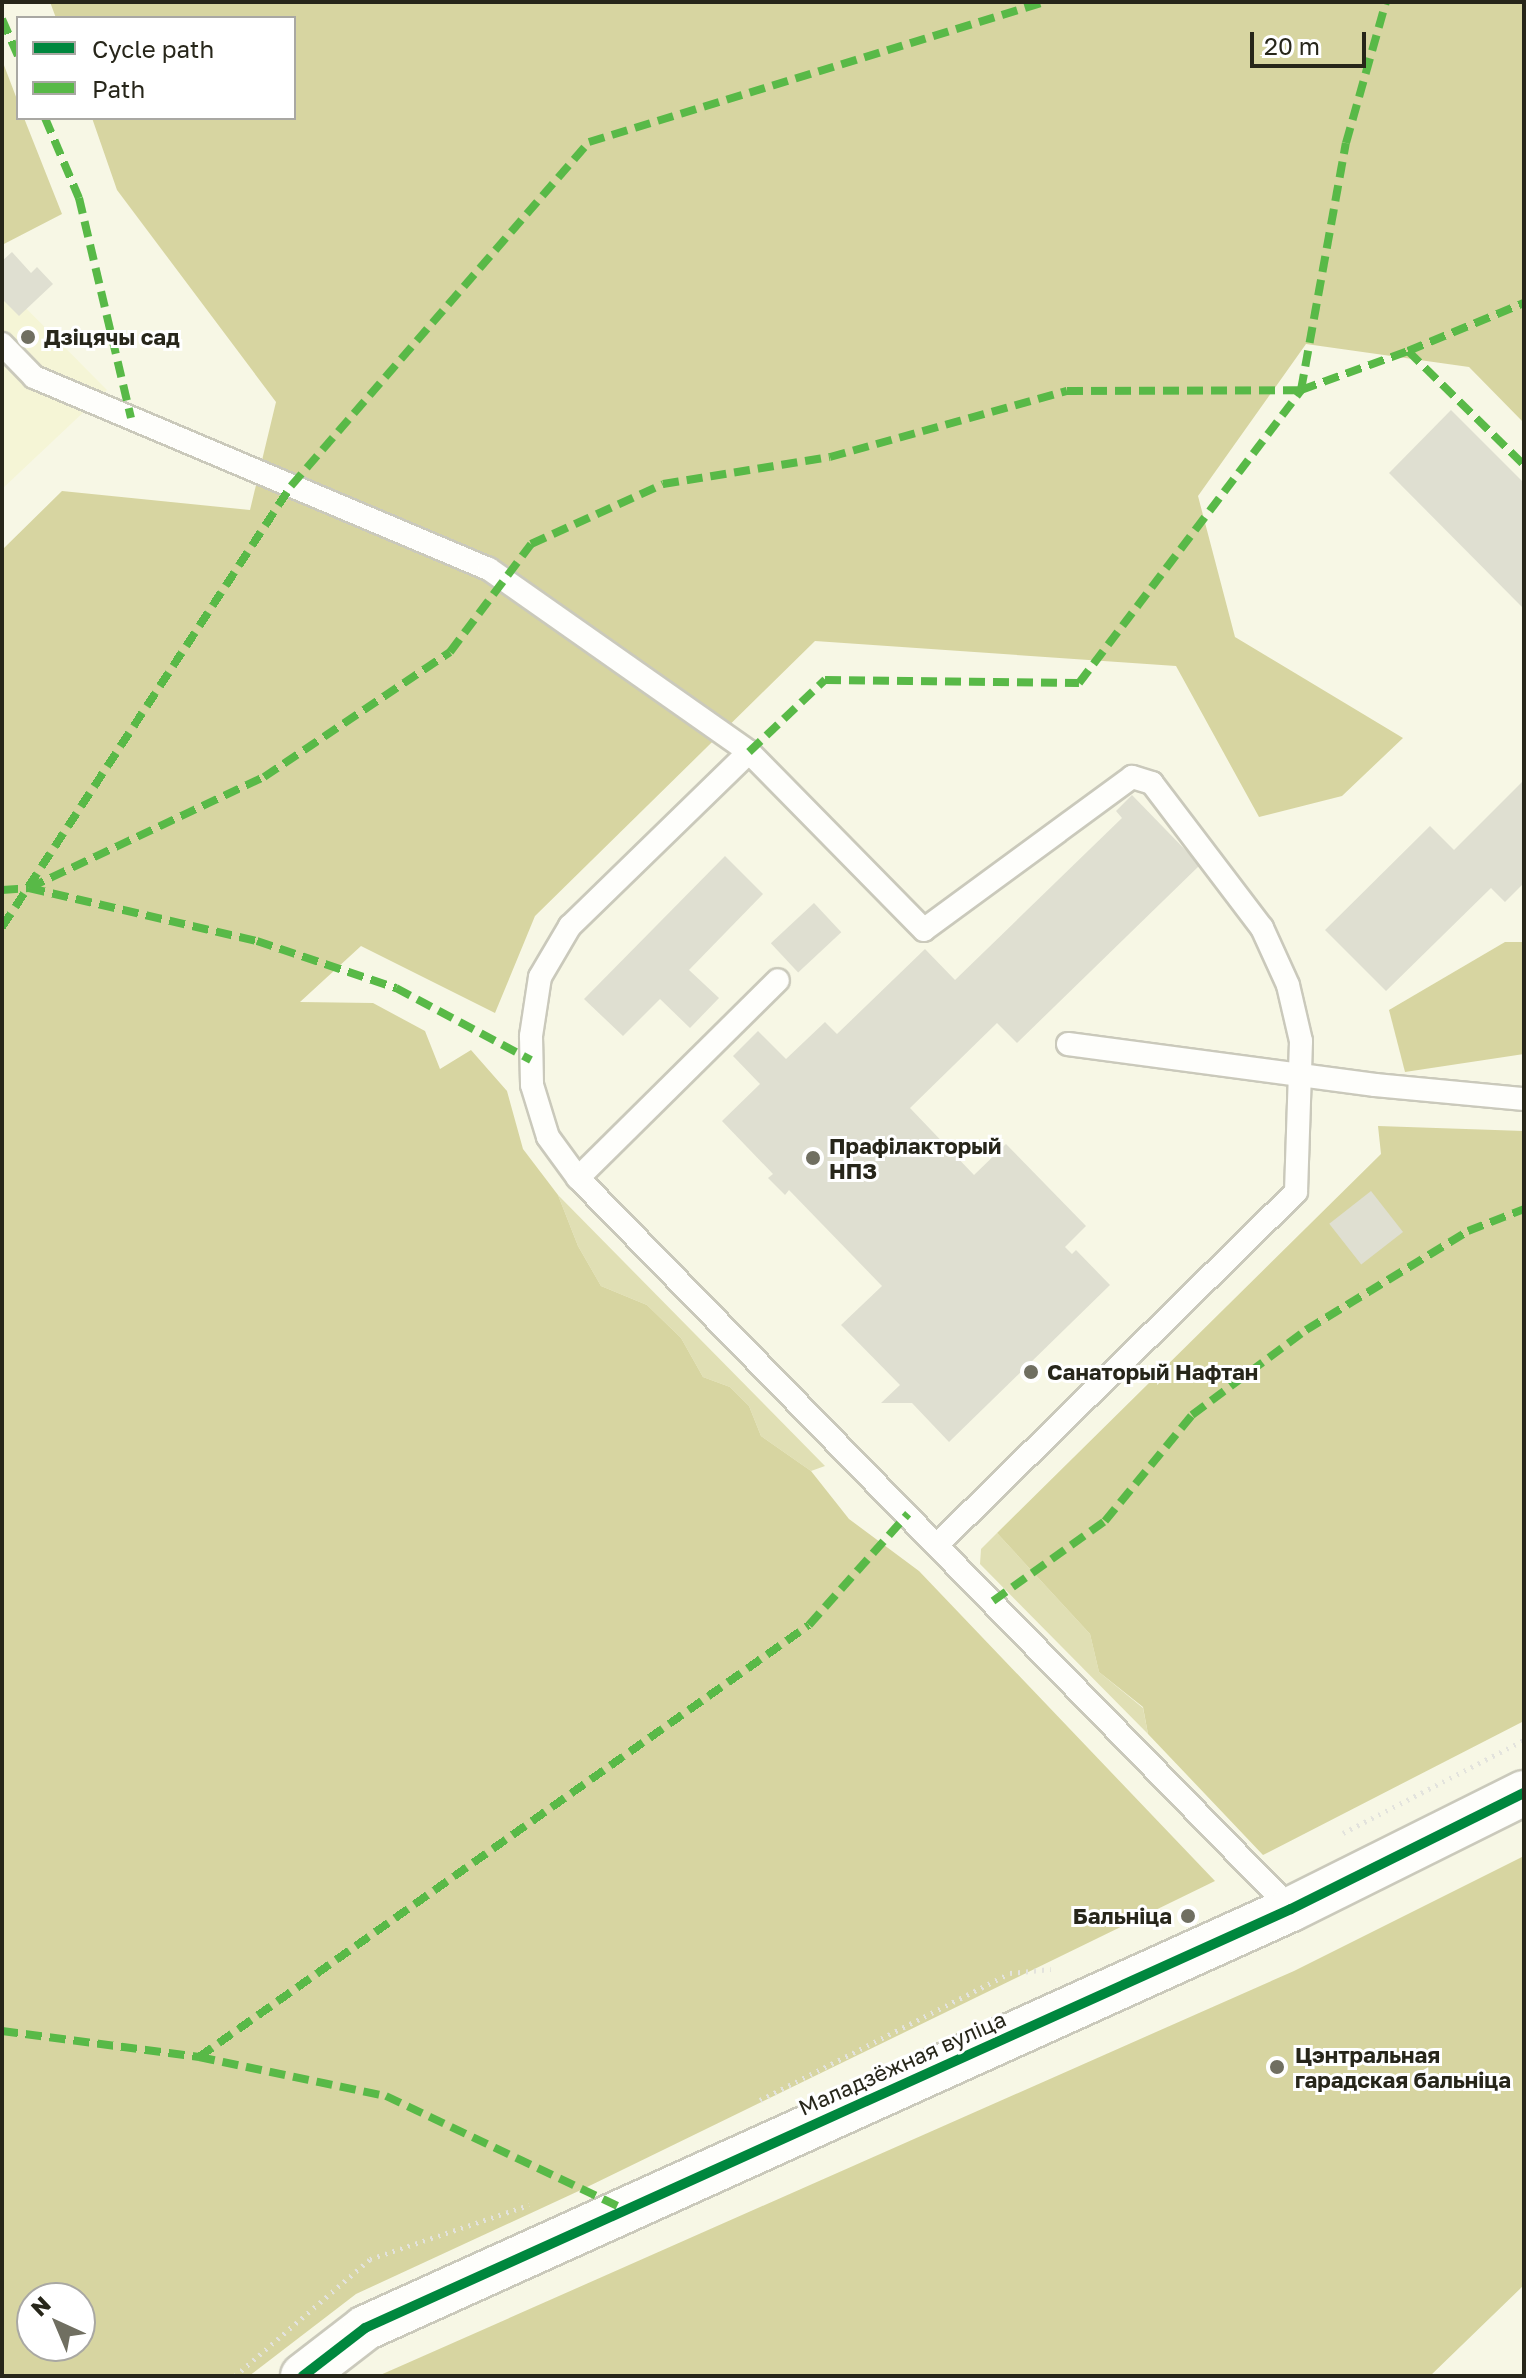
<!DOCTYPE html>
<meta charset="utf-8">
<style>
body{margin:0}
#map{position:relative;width:1526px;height:2378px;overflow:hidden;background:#f7f7e5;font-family:"Golos Text",sans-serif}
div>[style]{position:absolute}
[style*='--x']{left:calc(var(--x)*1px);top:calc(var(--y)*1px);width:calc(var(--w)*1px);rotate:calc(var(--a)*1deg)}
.built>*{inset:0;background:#f5f5d6}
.green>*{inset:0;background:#e0dfb4}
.forest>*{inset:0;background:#d7d5a1}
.building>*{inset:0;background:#dfdfd1;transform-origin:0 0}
.path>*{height:5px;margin-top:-2.5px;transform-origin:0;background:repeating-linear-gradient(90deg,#e3e3dd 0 2px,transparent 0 8px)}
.roads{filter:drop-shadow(2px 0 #cac9bb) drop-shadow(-2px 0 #cac9bb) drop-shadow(0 2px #cac9bb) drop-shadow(0 -2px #cac9bb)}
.service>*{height:22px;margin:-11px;padding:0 11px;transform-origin:11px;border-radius:11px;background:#fefefb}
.tertiary>*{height:44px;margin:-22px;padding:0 22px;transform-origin:22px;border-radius:22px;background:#fefefb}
.quiet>*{height:8px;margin-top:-4px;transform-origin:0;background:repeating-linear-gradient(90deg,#58b947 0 16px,transparent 0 24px)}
.cycleway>*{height:10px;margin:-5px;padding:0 5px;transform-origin:5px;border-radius:5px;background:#00873e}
.dots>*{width:22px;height:22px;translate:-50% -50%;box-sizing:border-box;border:4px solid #fff;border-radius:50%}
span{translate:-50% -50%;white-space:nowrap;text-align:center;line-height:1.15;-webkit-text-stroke:6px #fff;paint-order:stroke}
.poi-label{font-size:22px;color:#27261a;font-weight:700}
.left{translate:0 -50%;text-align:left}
.right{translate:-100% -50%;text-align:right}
.street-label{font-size:22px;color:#27261a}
.frame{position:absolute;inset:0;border:4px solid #27261a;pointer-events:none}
.legend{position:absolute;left:16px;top:16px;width:280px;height:104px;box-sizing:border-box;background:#fff;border:2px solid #a9a8a3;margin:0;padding:10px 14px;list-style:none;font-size:24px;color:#27261a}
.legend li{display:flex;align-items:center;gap:16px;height:40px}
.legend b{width:40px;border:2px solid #a9a8a3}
.north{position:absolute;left:16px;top:2282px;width:80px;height:80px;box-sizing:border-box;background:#fff;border:2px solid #a9a8a3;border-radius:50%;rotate:316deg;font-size:22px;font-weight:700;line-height:32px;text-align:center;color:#27261a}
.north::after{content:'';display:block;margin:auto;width:28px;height:36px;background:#706f61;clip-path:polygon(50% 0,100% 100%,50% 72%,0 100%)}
.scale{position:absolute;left:1250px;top:32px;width:116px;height:36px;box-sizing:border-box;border:4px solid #27261a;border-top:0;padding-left:10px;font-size:24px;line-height:28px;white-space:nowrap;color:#27261a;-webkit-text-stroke:6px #fff;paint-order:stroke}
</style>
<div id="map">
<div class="built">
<div style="clip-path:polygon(2px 284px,107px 390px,2px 489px)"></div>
</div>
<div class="green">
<div style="clip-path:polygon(558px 1195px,825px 1466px,811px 1471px,761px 1436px,749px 1406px,730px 1387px,703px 1377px,681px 1338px,647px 1305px,601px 1286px,578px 1246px)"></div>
<div style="clip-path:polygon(997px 1533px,1090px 1634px,1099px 1672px,1143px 1708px,1148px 1734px,980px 1564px,981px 1549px)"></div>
</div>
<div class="forest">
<div style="clip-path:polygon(evenodd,50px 2px,1524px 2px,1524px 423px,1469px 367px,1306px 344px,1198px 496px,1235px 637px,1403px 738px,1342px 796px,1259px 817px,1176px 666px,815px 641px,535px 916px,495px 1013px,361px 946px,300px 1002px,373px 1003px,425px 1031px,440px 1069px,471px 1050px,507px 1091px,523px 1149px,558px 1195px,578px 1246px,601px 1286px,647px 1305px,681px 1338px,703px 1377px,730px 1387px,749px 1406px,761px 1436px,811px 1471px,849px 1519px,919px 1571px,1215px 1881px,583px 2189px,356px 2294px,249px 2376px,2px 2376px,2px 550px,62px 491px,250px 510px,276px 402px,117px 190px,92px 118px,294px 118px,294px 18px,56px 18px,50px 2px,32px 2298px,80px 2298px,80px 2346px,32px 2346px,32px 2298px)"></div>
<div style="clip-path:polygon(2px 60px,18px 102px,18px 118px,24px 118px,62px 214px,2px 245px)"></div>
<div style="clip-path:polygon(1505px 942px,1524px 942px,1524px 1054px,1405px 1072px,1389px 1010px)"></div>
<div style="clip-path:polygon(1378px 1126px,1524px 1131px,1524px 1721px,1263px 1855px,1148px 1734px,1143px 1707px,1099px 1672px,1090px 1634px,997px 1533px,1381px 1154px)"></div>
<div style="clip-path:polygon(1524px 1856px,1524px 2285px,1430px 2376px,378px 2376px,1294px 1971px)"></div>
</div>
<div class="building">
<div style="clip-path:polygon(12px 252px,31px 273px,37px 267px,53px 284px,19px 316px,2px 299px,2px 261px)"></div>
<div style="clip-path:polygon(1451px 410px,1524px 483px,1524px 609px,1389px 473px)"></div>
<div style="clip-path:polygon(1524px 780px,1524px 883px,1505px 902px,1491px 888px,1386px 991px,1325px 930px,1430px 826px,1454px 850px)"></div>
<div style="clip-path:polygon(1132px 795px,1200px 865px,1017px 1043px,997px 1023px,910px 1108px,974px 1175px,1006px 1144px,1086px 1226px,1065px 1247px,1072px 1254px,1076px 1250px,1110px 1285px,949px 1442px,912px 1403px,881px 1403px,900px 1385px,841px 1325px,882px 1286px,789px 1190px,785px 1195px,768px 1178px,773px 1174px,722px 1121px,760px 1084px,733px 1056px,758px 1031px,786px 1059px,825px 1022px,837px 1034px,925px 949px,955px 980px,1122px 818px,1116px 811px)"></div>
<div style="clip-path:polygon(725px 856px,763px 894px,689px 970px,719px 998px,690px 1028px,660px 999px,623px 1036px,584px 999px)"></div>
<div style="left:814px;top:903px;width:40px;height:59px;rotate:47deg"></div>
<div style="left:1371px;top:1191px;width:52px;height:53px;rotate:52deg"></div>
</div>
<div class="path">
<div style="--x:1343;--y:1833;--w:203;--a:-27.2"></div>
<div style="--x:760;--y:2100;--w:280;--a:-26.9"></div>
<div style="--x:1010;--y:1973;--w:41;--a:-5.6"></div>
<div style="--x:235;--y:2376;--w:179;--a:-40.9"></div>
<div style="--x:370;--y:2259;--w:168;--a:-18.8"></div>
</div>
<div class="roads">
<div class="service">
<div style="--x:2;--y:344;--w:46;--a:45.9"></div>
<div style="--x:34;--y:377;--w:494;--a:22.9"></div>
<div style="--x:489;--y:569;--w:318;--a:35.1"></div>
<div style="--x:1068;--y:1044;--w:310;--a:7.6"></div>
<div style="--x:1375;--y:1085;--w:150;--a:5.4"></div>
<div style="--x:578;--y:1178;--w:281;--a:-44.7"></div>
<div style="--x:938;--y:1544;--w:502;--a:-44.52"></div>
<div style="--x:1296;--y:1192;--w:151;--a:-88.1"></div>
<div style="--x:1301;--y:1041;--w:57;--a:-103.1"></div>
<div style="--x:1288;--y:985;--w:63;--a:-114.5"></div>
<div style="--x:1262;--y:928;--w:182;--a:-127.2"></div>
<div style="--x:1152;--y:783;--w:21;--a:-163"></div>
<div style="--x:1132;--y:777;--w:258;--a:143.7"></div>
<div style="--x:924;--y:930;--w:250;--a:-134.5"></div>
<div style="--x:749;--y:752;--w:250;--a:135.8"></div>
<div style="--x:570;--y:926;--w:59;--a:120.5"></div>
<div style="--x:540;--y:977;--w:60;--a:98.7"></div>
<div style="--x:531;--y:1036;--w:49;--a:88.8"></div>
<div style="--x:532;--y:1085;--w:54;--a:72.9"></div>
<div style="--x:548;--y:1137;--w:51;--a:53.8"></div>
<div style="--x:578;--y:1178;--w:1021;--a:45.71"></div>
</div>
<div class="tertiary">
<div style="--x:303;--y:2376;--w:78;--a:-37.7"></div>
<div style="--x:365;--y:2328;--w:1016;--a:-24.35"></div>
<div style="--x:1291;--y:1909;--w:260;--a:-26.5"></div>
</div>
</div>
<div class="quiet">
<div style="--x:2;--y:19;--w:40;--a:66.6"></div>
<div style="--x:45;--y:118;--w:87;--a:67"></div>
<div style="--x:79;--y:198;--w:226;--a:76.7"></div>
<div style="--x:1408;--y:351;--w:126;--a:-22.5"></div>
<div style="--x:749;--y:752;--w:105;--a:-43.5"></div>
<div style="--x:825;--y:680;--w:254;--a:0.7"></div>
<div style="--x:1079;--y:683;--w:368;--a:-52.8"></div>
<div style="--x:1301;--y:390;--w:114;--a:-20"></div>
<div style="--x:1408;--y:351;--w:163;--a:44.5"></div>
<div style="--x:29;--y:888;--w:260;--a:-25.3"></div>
<div style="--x:264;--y:777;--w:224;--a:-33.9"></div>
<div style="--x:450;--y:652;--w:135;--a:-53.1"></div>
<div style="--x:531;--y:544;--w:145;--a:-24.4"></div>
<div style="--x:663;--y:484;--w:169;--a:-9.2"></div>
<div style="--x:830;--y:457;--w:246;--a:-15.6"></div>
<div style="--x:1067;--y:391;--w:234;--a:-0.2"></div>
<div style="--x:1301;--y:390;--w:251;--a:-79.7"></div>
<div style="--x:1346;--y:143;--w:147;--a:-74.2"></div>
<div style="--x:2;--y:890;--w:27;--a:-4"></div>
<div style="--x:29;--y:888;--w:234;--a:13.1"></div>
<div style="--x:257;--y:941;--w:147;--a:18.7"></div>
<div style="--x:396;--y:988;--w:153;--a:28.1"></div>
<div style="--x:2;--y:927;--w:527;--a:-56.76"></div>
<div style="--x:291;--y:486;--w:455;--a:-49.1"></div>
<div style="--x:589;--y:142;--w:475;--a:-17.1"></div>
<div style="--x:993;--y:1601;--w:138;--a:-35.5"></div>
<div style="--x:1105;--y:1521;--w:137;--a:-50.6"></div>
<div style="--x:1192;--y:1415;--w:142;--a:-36.7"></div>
<div style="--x:1306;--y:1330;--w:190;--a:-31.4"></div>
<div style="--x:1468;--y:1231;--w:60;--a:-21.4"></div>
<div style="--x:2;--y:2031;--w:199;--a:7.5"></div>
<div style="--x:199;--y:2057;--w:191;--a:11.8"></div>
<div style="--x:386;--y:2096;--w:266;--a:25.4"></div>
<div style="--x:199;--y:2057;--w:747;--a:-35.31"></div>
<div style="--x:809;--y:1625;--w:149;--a:-48.3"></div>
</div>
<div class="cycleway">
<div style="--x:303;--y:2376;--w:78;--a:-37.7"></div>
<div style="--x:365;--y:2328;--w:1016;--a:-24.35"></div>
<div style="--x:1291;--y:1909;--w:260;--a:-26.5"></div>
</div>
<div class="dots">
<div style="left:28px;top:337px;background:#706f61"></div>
<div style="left:813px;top:1158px;background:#706f61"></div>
<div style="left:1031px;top:1372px;background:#706f61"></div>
<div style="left:1188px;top:1916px;background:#706f61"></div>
<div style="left:1277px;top:2067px;background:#706f61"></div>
</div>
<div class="poi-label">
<span class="left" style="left:44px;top:337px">Дзіцячы сад</span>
<span class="left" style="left:829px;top:1158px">Прафілакторый<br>НПЗ</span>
<span class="left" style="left:1047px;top:1372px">Санаторый Нафтан</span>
<span class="right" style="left:1172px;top:1916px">Бальніца</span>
<span class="left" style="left:1295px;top:2067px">Цэнтральная<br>гарадская бальніца</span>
</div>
<div class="street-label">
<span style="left:902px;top:2063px;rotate:-24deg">Маладзёжная вуліца</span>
</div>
<div class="frame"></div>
<ul class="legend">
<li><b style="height:10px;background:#00873e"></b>Cycle path</li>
<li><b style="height:10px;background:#58b947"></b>Path</li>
</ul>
<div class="north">N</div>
<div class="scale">20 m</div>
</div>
